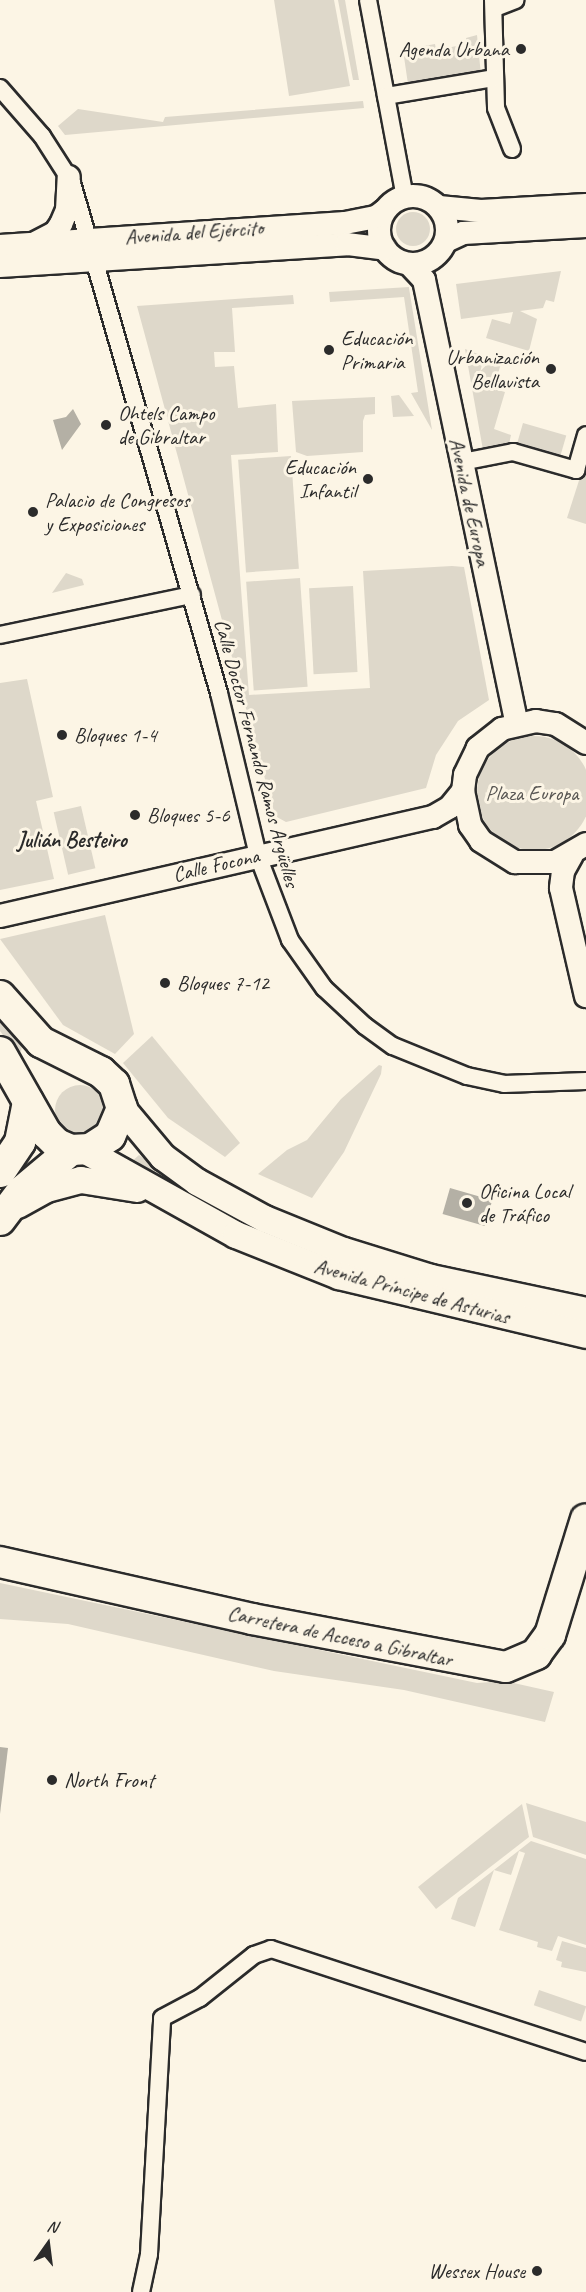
<!DOCTYPE html>
<meta charset="utf-8">
<style>
body{margin:0}
#map{position:relative;width:586px;height:2292px;overflow:hidden;background:#fcf5e5;font-family:Caveat,sans-serif}
div>[style]{position:absolute}
[style*='--x']{left:calc(var(--x)*1px);top:calc(var(--y)*1px);width:calc(var(--w)*1px);rotate:calc(var(--a)*1deg)}
.green>*{inset:0;background:#ded8ca;transform-origin:0 0}
.round{border-radius:50%}
.water>*{inset:0;background:#b4b0a5;transform-origin:0 0}
.roads{filter:drop-shadow(2px 0 #2b2b2b) drop-shadow(-2px 0 #2b2b2b) drop-shadow(0 2px #2b2b2b) drop-shadow(0 -2px #2b2b2b)}
.street>*{height:16px;margin:-8px;padding:0 8px;transform-origin:8px;border-radius:8px;background:#fcf5e5}
.secondary>*{height:22px;margin:-11px;padding:0 11px;transform-origin:11px;border-radius:11px;background:#fcf5e5}
.secondary>.ring{margin:-11px;padding:0;box-sizing:content-box;background:none;border:22px solid #fcf5e5;border-radius:50%}
.primary>*{height:26px;margin:-13px;padding:0 13px;transform-origin:13px;border-radius:13px;background:#fcf5e5}
.highway>*{height:30px;margin:-15px;padding:0 15px;transform-origin:15px;border-radius:15px;background:#fcf5e5}
.dots>*{width:16px;height:16px;translate:-50% -50%;box-sizing:border-box;border:3px solid #fcf5e5;border-radius:50%}
span{translate:-50% -50%;white-space:nowrap;text-align:center;line-height:1.15;-webkit-text-stroke:6px #fcf5e5;paint-order:stroke}
.poi-label{font-size:21px;color:#2b2b2b}
.right{translate:-100% -50%;text-align:right}
.left{translate:0 -50%;text-align:left}
.street-label{font-size:21px;color:#2b2b2b}
.park-label{font-size:21px;color:#585653}
.neighbourhood-label{font-size:22px;color:#2b2b2b;font-weight:700}
.north{position:absolute;left:18px;top:2214px;width:60px;height:60px;-webkit-text-stroke:4px #fcf5e5;paint-order:stroke;rotate:14deg;font-size:16px;font-weight:700;line-height:24px;text-align:center;color:#2b2b2b}
.north::after{content:'';display:block;margin:auto;width:21px;height:27px;background:#2b2b2b;clip-path:polygon(50% 0,100% 100%,50% 72%,0 100%)}
</style>
<div id="map">
<div class="green">
<div style="clip-path:polygon(274px 0,334px 0,350px 86px,289px 96px)"></div>
<div style="clip-path:polygon(338px 0,345px 0,359px 80px,353px 80px)"></div>
<div style="clip-path:polygon(477px 35px,481px 75px,409px 91px,403px 50px,435px 44px,436px 50px,467px 44px,466px 38px)"></div>
<div style="clip-path:polygon(363px 101px,364px 108px,65px 135px,58px 126px,78px 109px,163px 122px,165px 117px)"></div>
<div class="round" style="left:396px;top:212px;width:34px;height:34px"></div>
<div style="clip-path:polygon(561px 271px,554px 302px,546px 300px,543px 308px,520px 311px,537px 319px,529px 351px,486px 338px,492px 319px,510px 324px,513px 312px,461px 319px,456px 284px)"></div>
<div style="clip-path:polygon(409px 287px,409px 288px,432px 430px,411px 393px,418px 392px,404px 297px,330px 302px,329px 292px)"></div>
<div style="clip-path:polygon(293px 295px,294px 304px,232px 308px,235px 352px,214px 352px,215px 367px,234px 366px,238px 408px,276px 404px,278px 452px,231px 455px,249px 695px,370px 688px,363px 571px,452px 566px,464px 567px,489px 700px,458px 721px,436px 755px,426px 788px,286px 822px,275px 816px,137px 306px)"></div>
<div style="clip-path:polygon(465px 349px,501px 363px,494px 389px,505px 392px,494px 429px,511px 435px,509px 444px,483px 450px)"></div>
<div style="clip-path:polygon(399px 395px,414px 416px,393px 417px,391px 396px)"></div>
<div style="clip-path:polygon(375px 397px,375px 414px,365px 415px,363px 421px,363px 452px,307px 456px,296px 452px,292px 401px)"></div>
<div style="left:523px;top:423px;width:45px;height:23px;rotate:16deg"></div>
<div style="left:291px;top:456px;width:113px;height:53px;rotate:86deg"></div>
<div style="clip-path:polygon(583px 468px,586px 469px,586px 524px,567px 518px)"></div>
<div style="clip-path:polygon(66px 573px,82px 579px,84px 585px,52px 593px)"></div>
<div style="left:300px;top:578px;width:109px;height:54px;rotate:86deg"></div>
<div style="left:353px;top:586px;width:86px;height:44px;rotate:87deg"></div>
<div style="clip-path:polygon(27px 679px,53px 797px,36px 801px,54px 879px,0 890px,0 683px)"></div>
<div class="round" style="left:477px;top:736px;width:114px;height:114px"></div>
<div style="left:81px;top:806px;width:64px;height:28px;rotate:77deg"></div>
<div style="clip-path:polygon(105px 915px,134px 1034px,115px 1054px,63px 1025px,0 939px)"></div>
<div style="clip-path:polygon(0 1016px,22px 1045px,21px 1052px,14px 1050px,0 1031px)"></div>
<div style="clip-path:polygon(152px 1036px,240px 1143px,225px 1157px,168px 1118px,123px 1063px)"></div>
<div style="clip-path:polygon(379px 1065px,382px 1066px,381px 1074px,344px 1152px,312px 1198px,258px 1174px,287px 1150px,307px 1140px,341px 1099px)"></div>
<div class="round" style="left:55px;top:1085px;width:50px;height:50px"></div>
<div style="clip-path:polygon(139px 1155px,161px 1171px,313px 1249px,268px 1243px,129px 1164px)"></div>
<div style="clip-path:polygon(0 1583px,477px 1683px,505px 1681px,554px 1692px,545px 1722px,404px 1690px,274px 1671px,68px 1624px,0 1619px)"></div>
<div style="clip-path:polygon(526px 1803px,586px 1822px,586px 1855px,533px 1837px)"></div>
<div style="clip-path:polygon(522px 1804px,529px 1837px,436px 1909px,418px 1887px)"></div>
<div style="clip-path:polygon(531px 1841px,586px 1859px,586px 1945px,558px 1936px,552px 1951px,537px 1947px,538px 1942px,499px 1930px,525px 1853px,519px 1851px,511px 1875px,494px 1870px,475px 1927px,451px 1919px,458px 1898px)"></div>
<div style="clip-path:polygon(562px 1941px,586px 1948px,586px 1972px,561px 1967px,562px 1962px,556px 1960px)"></div>
<div style="left:539px;top:1990px;width:50px;height:16px;rotate:19deg"></div>
</div>
<div class="water">
<div style="clip-path:polygon(73px 409px,81px 424px,62px 450px,53px 420px,66px 417px)"></div>
<div style="left:450px;top:1188px;width:44px;height:27px;rotate:16deg"></div>
<div style="clip-path:polygon(0 1747px,8px 1748px,0 1814px)"></div>
</div>
<div class="roads">
<div class="street">
<div style="--x:368;--y:0;--w:200;--a:79.4"></div>
<div style="--x:493;--y:0;--w:108;--a:88.4"></div>
<div style="--x:496;--y:108;--w:44;--a:68.7"></div>
<div style="--x:495;--y:8;--w:22;--a:-21"></div>
<div style="--x:0;--y:88;--w:64;--a:48.8"></div>
<div style="--x:42;--y:136;--w:56;--a:57.4"></div>
<div style="--x:72;--y:183;--w:531;--a:73.92"></div>
<div style="--x:219;--y:693;--w:168;--a:76.5"></div>
<div style="--x:258;--y:856;--w:90;--a:69.1"></div>
<div style="--x:290;--y:940;--w:59;--a:54.7"></div>
<div style="--x:324;--y:988;--w:56;--a:42.8"></div>
<div style="--x:365;--y:1026;--w:34;--a:36"></div>
<div style="--x:393;--y:1046;--w:80;--a:22.1"></div>
<div style="--x:467;--y:1076;--w:38;--a:12"></div>
<div style="--x:504;--y:1084;--w:82;--a:-2.1"></div>
<div style="--x:386;--y:96;--w:110;--a:-9.4"></div>
<div style="--x:462;--y:462;--w:52;--a:-11.1"></div>
<div style="--x:513;--y:452;--w:66;--a:15.9"></div>
<div style="--x:576;--y:470;--w:36;--a:-74"></div>
<div style="--x:0;--y:635;--w:196;--a:-11.8"></div>
<div style="--x:141;--y:2292;--w:39;--a:-78"></div>
<div style="--x:149;--y:2254;--w:236;--a:-86.8"></div>
<div style="--x:162;--y:2018;--w:43;--a:-27.8"></div>
<div style="--x:200;--y:1998;--w:69;--a:-38.5"></div>
<div style="--x:254;--y:1955;--w:18;--a:-19"></div>
<div style="--x:271;--y:1949;--w:331;--a:18.1"></div>
</div>
<div class="secondary">
<div class="ring" style="left:379px;top:196px;width:46px;height:46px"></div>
<div style="--x:439;--y:207;--w:42;--a:5.4"></div>
<div style="--x:481;--y:211;--w:105;--a:-3.3"></div>
<div style="--x:446;--y:241;--w:19;--a:-25"></div>
<div style="--x:463;--y:233;--w:123;--a:-3.3"></div>
<div style="--x:37;--y:242;--w:20;--a:-27"></div>
<div style="--x:55;--y:233;--w:11;--a:-56"></div>
<div style="--x:61;--y:224;--w:15;--a:-67"></div>
<div style="--x:67;--y:210;--w:33;--a:-87"></div>
<div style="--x:0;--y:246;--w:346;--a:-3.8"></div>
<div style="--x:345;--y:223;--w:32;--a:-11"></div>
<div style="--x:376;--y:217;--w:10;--a:-37"></div>
<div style="--x:409;--y:264;--w:22;--a:47"></div>
<div style="--x:424;--y:280;--w:454;--a:78.2"></div>
<div style="--x:0;--y:266;--w:348;--a:-3.6"></div>
<div style="--x:347;--y:244;--w:38;--a:7"></div>
<div style="--x:586;--y:743;--w:36;--a:-148"></div>
<div style="--x:555;--y:724;--w:19;--a:-171"></div>
<div style="--x:536;--y:721;--w:35;--a:167"></div>
<div style="--x:502;--y:729;--w:31;--a:142"></div>
<div style="--x:478;--y:748;--w:30;--a:116"></div>
<div style="--x:465;--y:775;--w:16;--a:97"></div>
<div style="--x:463;--y:791;--w:35;--a:78"></div>
<div style="--x:470;--y:825;--w:19;--a:55"></div>
<div style="--x:481;--y:841;--w:40;--a:32"></div>
<div style="--x:515;--y:862;--w:40;--a:0"></div>
<div style="--x:555;--y:862;--w:36;--a:-30"></div>
<div style="--x:572;--y:855;--w:18;--a:119"></div>
<div style="--x:563;--y:871;--w:17;--a:97"></div>
<div style="--x:561;--y:888;--w:111;--a:77"></div>
<div style="--x:0;--y:916;--w:444;--a:-12.9"></div>
<div style="--x:433;--y:817;--w:20;--a:-30"></div>
<div style="--x:450;--y:807;--w:21;--a:-51"></div>
</div>
<div class="primary">
<div style="--x:122;--y:1108;--w:64;--a:50.1"></div>
<div style="--x:163;--y:1157;--w:42;--a:36.3"></div>
<div style="--x:197;--y:1182;--w:77;--a:28.6"></div>
<div style="--x:265;--y:1219;--w:85;--a:22.1"></div>
<div style="--x:344;--y:1251;--w:91;--a:17.2"></div>
<div style="--x:431;--y:1278;--w:158;--a:12"></div>
<div style="--x:84;--y:1150;--w:174;--a:29.2"></div>
<div style="--x:236;--y:1235;--w:111;--a:21.7"></div>
<div style="--x:339;--y:1276;--w:254;--a:13.4"></div>
<div style="--x:18;--y:1205;--w:33;--a:-29"></div>
<div style="--x:47;--y:1189;--w:35;--a:-15"></div>
<div style="--x:81;--y:1180;--w:57;--a:9.1"></div>
</div>
<div class="highway">
<div style="--x:0;--y:996;--w:62;--a:48.3"></div>
<div style="--x:41;--y:1042;--w:67;--a:26.6"></div>
<div style="--x:101;--y:1072;--w:18;--a:43"></div>
<div style="--x:114;--y:1084;--w:25;--a:72"></div>
<div style="--x:122;--y:1108;--w:30;--a:113"></div>
<div style="--x:110;--y:1136;--w:24;--a:147"></div>
<div style="--x:90;--y:1149;--w:19;--a:177"></div>
<div style="--x:71;--y:1150;--w:15;--a:-157"></div>
<div style="--x:57;--y:1144;--w:16;--a:-135"></div>
<div style="--x:46;--y:1133;--w:93;--a:-119.6"></div>
<div style="--x:0;--y:1172;--w:36;--a:-56"></div>
<div style="--x:20;--y:1142;--w:41;--a:-78.7"></div>
<div style="--x:0;--y:1220;--w:36;--a:-53"></div>
<div style="--x:22;--y:1191;--w:64;--a:-39.9"></div>
<div style="--x:0;--y:1562;--w:258;--a:12.7"></div>
<div style="--x:252;--y:1619;--w:258;--a:10.7"></div>
<div style="--x:506;--y:1667;--w:33;--a:-23"></div>
<div style="--x:536;--y:1654;--w:24;--a:-54"></div>
<div style="--x:550;--y:1635;--w:121;--a:-72.8"></div>
</div>
</div>
<div class="dots">
<div style="left:521px;top:49px;background:#2b2b2b"></div>
<div style="left:329px;top:350px;background:#2b2b2b"></div>
<div style="left:551px;top:369px;background:#2b2b2b"></div>
<div style="left:106px;top:425px;background:#2b2b2b"></div>
<div style="left:368px;top:479px;background:#2b2b2b"></div>
<div style="left:33px;top:512px;background:#2b2b2b"></div>
<div style="left:62px;top:735px;background:#2b2b2b"></div>
<div style="left:135px;top:815px;background:#2b2b2b"></div>
<div style="left:165px;top:983px;background:#2b2b2b"></div>
<div style="left:467px;top:1203px;background:#2b2b2b"></div>
<div style="left:52px;top:1780px;background:#2b2b2b"></div>
<div style="left:537px;top:2271px;background:#2b2b2b"></div>
</div>
<div class="poi-label">
<span class="right" style="left:509px;top:49px">Agenda Urbana</span>
<span class="left" style="left:341px;top:350px">Educación<br>Primaria</span>
<span class="right" style="left:539px;top:369px">Urbanización<br>Bellavista</span>
<span class="left" style="left:118px;top:425px">Ohtels Campo<br>de Gibraltar</span>
<span class="right" style="left:356px;top:479px">Educación<br>Infantil</span>
<span class="left" style="left:45px;top:512px">Palacio de Congresos<br>y Exposiciones</span>
<span class="left" style="left:74px;top:735px">Bloques 1-4</span>
<span class="left" style="left:147px;top:815px">Bloques 5-6</span>
<span class="left" style="left:177px;top:983px">Bloques 7-12</span>
<span class="left" style="left:479px;top:1203px">Oficina Local<br>de Tráfico</span>
<span class="left" style="left:64px;top:1780px">North Front</span>
<span class="right" style="left:525px;top:2271px">Wessex House</span>
</div>
<div class="street-label">
<span style="left:194px;top:232px;rotate:-4deg">Avenida del Ejército</span>
<span style="left:470px;top:502px;rotate:78deg">Avenida de Europa</span>
<span style="left:257px;top:753px;rotate:75deg">Calle Doctor Fernando Ramos Argüelles</span>
<span style="left:216px;top:865px;rotate:-13deg">Calle Focona</span>
<span style="left:412px;top:1291px;rotate:15deg">Avenida Príncipe de Asturias</span>
<span style="left:340px;top:1636px;rotate:12deg">Carretera de Acceso a Gibraltar</span>
</div>
<div class="park-label">
<span style="left:532px;top:793px">Plaza Europa</span>
</div>
<div class="neighbourhood-label">
<span style="left:72px;top:841px">Julián Besteiro</span>
</div>
<div class="north">N</div>
</div>
